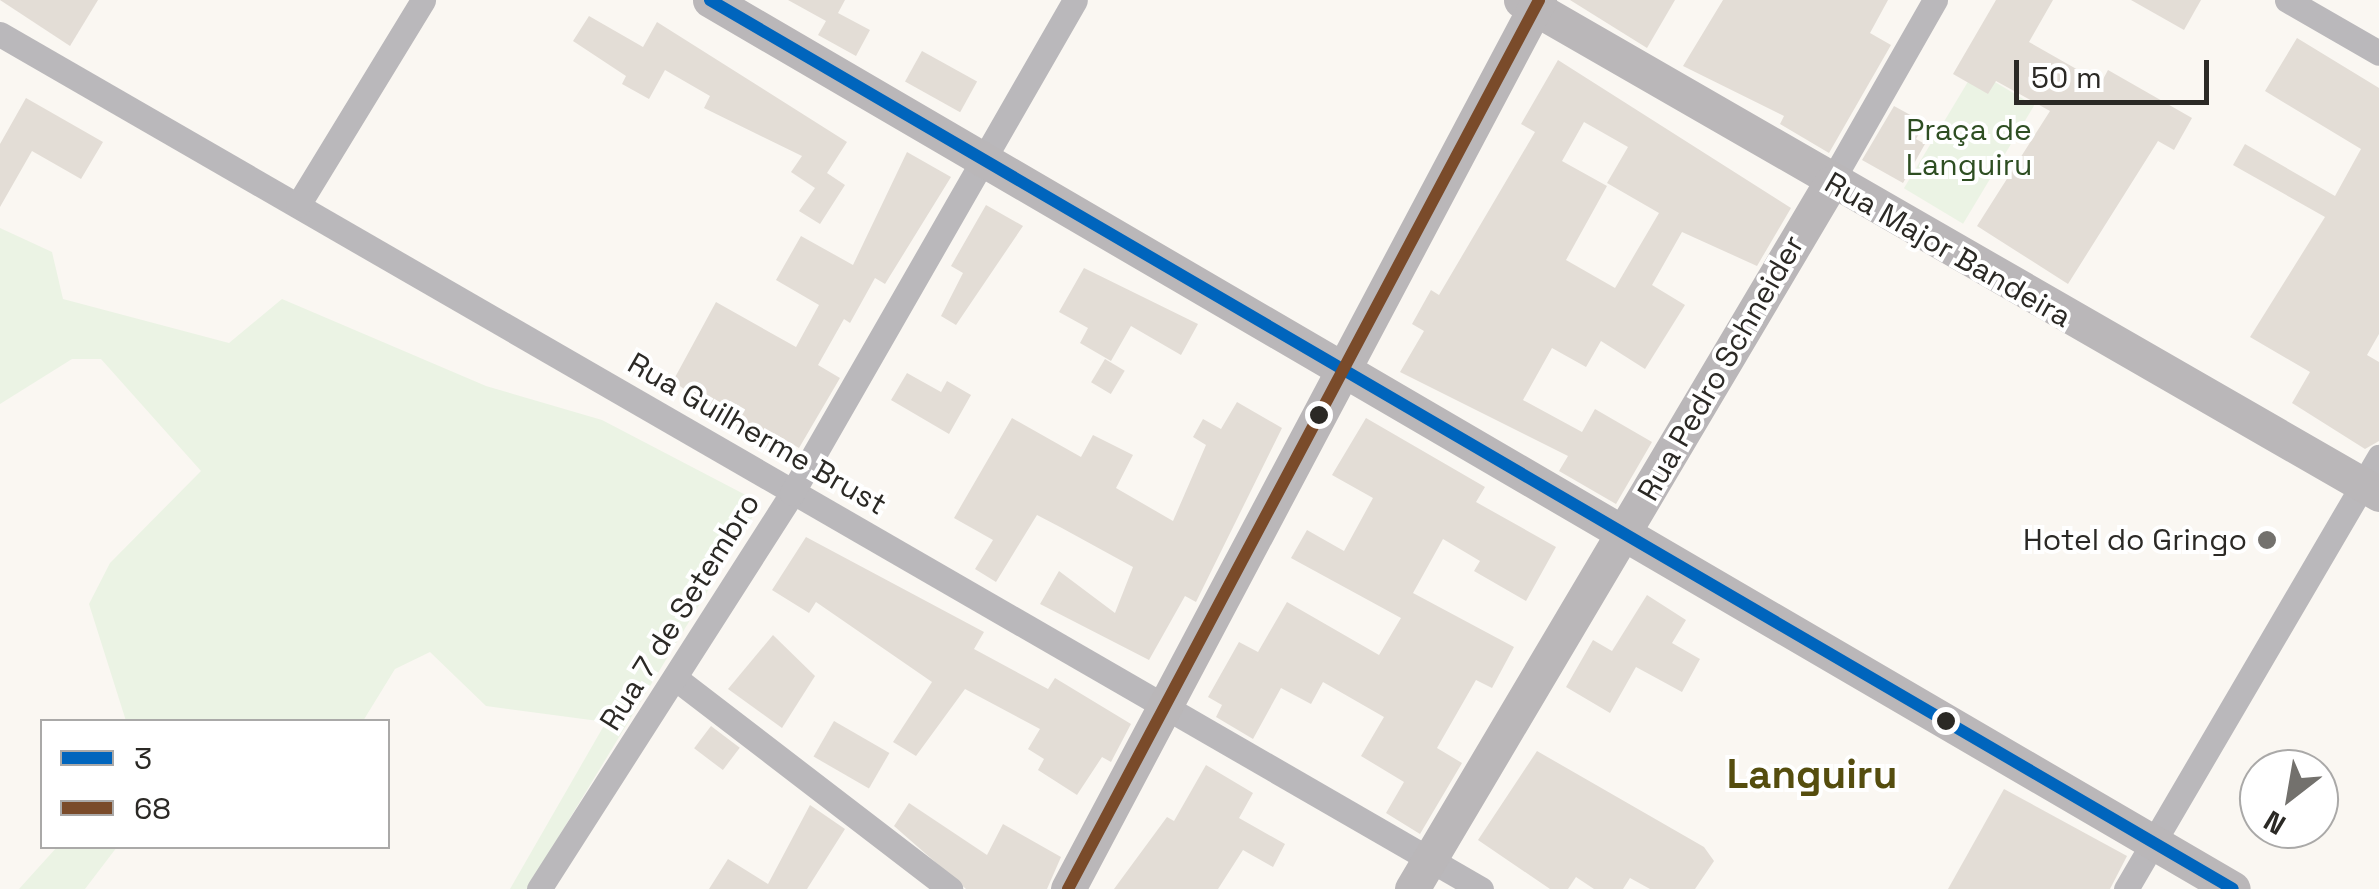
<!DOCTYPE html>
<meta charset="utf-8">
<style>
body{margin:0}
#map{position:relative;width:2379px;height:889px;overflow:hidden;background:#faf7f2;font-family:"Space Grotesk",sans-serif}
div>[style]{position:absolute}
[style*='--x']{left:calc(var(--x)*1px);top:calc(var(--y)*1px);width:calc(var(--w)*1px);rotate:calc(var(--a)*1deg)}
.green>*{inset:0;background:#ebf3e4;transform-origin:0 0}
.building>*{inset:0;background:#e3ddd6;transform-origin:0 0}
.street>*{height:25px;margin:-12.5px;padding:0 12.5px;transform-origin:12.5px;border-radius:12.5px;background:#bab8bb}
.secondary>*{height:35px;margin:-17.5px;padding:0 17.5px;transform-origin:17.5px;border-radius:17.5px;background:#bab7b9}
.bus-1>*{height:12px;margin:-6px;padding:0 6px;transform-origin:6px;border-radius:6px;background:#0065bd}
.bus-2>*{height:12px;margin:-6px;padding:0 6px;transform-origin:6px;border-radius:6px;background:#7a4b2a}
.dots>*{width:28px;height:28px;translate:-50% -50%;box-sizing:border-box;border:5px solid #fff;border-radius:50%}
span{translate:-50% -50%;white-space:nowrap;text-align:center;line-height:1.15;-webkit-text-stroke:8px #fff;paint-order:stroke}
.park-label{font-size:30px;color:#2e4e22}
.street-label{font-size:30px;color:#2b2925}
.poi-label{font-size:30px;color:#2b2925}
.right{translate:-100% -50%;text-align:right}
.district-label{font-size:40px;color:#554d0e;font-weight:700}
.legend{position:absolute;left:40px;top:719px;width:350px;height:130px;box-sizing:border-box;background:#fff;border:2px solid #aaa9a8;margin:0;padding:12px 18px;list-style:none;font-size:30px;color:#2b2925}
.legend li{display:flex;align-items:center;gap:20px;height:50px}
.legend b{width:50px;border:2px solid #aaa9a8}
.north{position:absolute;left:2239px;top:749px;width:100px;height:100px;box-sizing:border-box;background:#fff;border:2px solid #aaa9a8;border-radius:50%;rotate:211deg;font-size:28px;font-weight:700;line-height:40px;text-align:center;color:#2b2925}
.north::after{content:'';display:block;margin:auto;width:35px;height:45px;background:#73716d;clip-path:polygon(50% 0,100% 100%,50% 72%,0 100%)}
.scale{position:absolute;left:2014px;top:60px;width:195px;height:45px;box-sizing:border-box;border:5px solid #2b2925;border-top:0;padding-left:12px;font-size:30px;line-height:35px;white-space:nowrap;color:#2b2925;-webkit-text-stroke:8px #fff;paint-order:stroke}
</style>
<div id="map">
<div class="green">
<div style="left:1975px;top:70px;width:69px;height:138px;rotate:31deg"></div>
<div style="clip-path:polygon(0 228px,52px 252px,63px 299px,229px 343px,282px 299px,486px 386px,602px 420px,761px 503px,527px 889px,510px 889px,606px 722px,486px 706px,430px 652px,395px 669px,363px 721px,126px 721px,89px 604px,110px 563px,201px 471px,101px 359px,72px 359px,0 404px)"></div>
<div style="clip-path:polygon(57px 847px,57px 846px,117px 847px,85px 889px,19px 889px)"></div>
</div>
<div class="building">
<div style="clip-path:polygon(0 0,98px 0,70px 46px)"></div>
<div style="clip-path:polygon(788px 0,845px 0,838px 13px,870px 30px,856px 56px,818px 35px,826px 21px)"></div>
<div style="clip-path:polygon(1570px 0,1675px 0,1647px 48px)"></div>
<div style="clip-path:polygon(1723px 0,1888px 0,1870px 33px,1891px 45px,1829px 153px,1780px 124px,1784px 116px,1683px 66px)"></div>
<div style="clip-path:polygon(1996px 0,2053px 0,2029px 42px,2101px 83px,2108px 70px,2192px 118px,2174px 150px,2158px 141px,2068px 284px,1977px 226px,2050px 111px,1996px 81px,1988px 94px,1953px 74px)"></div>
<div style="clip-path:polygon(2131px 0,2201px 0,2184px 30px)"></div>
<div style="clip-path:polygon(589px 16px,643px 47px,657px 22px,847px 142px,827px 173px,845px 185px,820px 224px,799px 211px,815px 188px,791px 172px,802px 156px,704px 108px,710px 96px,665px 70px,649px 99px,622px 84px,626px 76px,573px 41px)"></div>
<div style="clip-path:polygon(2297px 38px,2379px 88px,2379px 334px,2367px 355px,2379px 362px,2379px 441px,2365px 449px,2292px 403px,2310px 372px,2250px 337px,2325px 217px,2233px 165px,2245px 144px,2335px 196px,2361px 149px,2265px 91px)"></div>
<div style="left:922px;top:51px;width:63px;height:35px;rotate:29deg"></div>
<div style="clip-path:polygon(evenodd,1558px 60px,1791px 208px,1757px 266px,1682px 232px,1652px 285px,1685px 305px,1645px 369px,1601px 341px,1586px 367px,1552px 348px,1523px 400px,1582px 432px,1595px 409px,1652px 442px,1616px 504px,1559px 471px,1568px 456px,1400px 372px,1424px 331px,1412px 324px,1431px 290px,1439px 295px,1535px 132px,1521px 124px,1558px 60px,1584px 122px,1628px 147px,1607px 183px,1659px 213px,1615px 288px,1566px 260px,1607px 186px,1562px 161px,1584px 122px)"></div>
<div style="clip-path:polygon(26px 98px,103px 142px,81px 179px,32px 151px,0 207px,0 144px)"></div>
<div style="clip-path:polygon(1894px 106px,1925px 123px,1916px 139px,1925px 144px,1903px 183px,1862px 160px)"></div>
<div style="clip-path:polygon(907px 152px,951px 177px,885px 284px,875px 278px,850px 323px,844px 319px,818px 365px,840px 378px,799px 448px,777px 435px,768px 450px,673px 381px,716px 302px,796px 347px,819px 305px,776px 280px,801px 236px,853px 265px)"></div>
<div style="clip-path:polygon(986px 205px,1023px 226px,956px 325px,941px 316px,963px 273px,951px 266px)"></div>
<div style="clip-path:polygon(1084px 268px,1198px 324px,1181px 355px,1131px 326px,1111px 361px,1080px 343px,1088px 328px,1059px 312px)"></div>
<div style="left:1105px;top:359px;width:23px;height:27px;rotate:31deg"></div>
<div style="clip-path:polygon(907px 373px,941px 392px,947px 381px,971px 395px,949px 434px,891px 400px)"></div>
<div style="clip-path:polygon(1237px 402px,1282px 428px,1196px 602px,1185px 596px,1149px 660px,1040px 604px,1059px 571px,1115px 613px,1133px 567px,1060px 527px,1037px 515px,996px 582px,975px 569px,993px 540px,954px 518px,1012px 418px,1081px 457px,1093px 435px,1133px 455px,1116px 488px,1173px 521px,1206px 445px,1193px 437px,1203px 419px,1221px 429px)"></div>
<div style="clip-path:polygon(1366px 418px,1485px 487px,1476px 502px,1556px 547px,1526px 601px,1474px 571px,1480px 561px,1443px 539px,1413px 593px,1514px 647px,1492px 688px,1476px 680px,1437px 748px,1462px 763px,1420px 834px,1386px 813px,1404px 782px,1361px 756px,1384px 717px,1323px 682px,1311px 704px,1281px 688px,1253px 739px,1216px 717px,1222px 705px,1208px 697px,1239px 642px,1258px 652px,1287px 602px,1379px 655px,1401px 618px,1291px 558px,1307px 530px,1344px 551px,1373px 498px,1332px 475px)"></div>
<div style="clip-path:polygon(806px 537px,984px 632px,974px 649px,1048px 689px,1055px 678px,1131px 724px,1111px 762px,1102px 757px,1077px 795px,1038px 770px,1044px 759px,1028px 749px,1040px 729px,965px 689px,916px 756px,893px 742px,932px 682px,816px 602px,809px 613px,772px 590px)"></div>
<div style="clip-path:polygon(1647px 595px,1686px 620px,1672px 643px,1700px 659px,1682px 692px,1636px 667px,1610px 713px,1566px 687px,1593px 640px,1612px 651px)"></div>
<div style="clip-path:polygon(773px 635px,815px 676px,782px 728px,728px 689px)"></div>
<div style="left:834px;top:721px;width:64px;height:41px;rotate:30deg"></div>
<div style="left:711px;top:726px;width:36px;height:28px;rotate:37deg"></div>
<div style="clip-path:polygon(1537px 751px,1704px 847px,1714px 861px,1695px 889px,1650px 889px,1630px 878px,1623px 889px,1594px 889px,1576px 877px,1568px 889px,1550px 889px,1478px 840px)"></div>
<div style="clip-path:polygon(1206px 765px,1253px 793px,1239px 818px,1285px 844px,1273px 867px,1243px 850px,1218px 889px,1114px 889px,1167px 817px,1174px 821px)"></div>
<div style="clip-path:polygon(2004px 789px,2127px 856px,2110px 889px,1948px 889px)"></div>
<div style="clip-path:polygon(909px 803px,987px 855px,1003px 824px,1061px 857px,1047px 889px,966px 889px,894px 826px)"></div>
<div style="clip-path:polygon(810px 805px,845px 829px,807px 889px,709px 889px,728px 859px,768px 884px)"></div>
</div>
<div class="street">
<div style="--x:2287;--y:0;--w:106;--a:29.9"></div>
<div style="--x:0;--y:34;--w:1710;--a:30"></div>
<div style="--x:1830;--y:184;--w:212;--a:-60.3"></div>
<div style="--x:298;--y:205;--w:240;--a:-58.6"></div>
<div style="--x:679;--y:681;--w:342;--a:37.5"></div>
<div style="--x:539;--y:889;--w:470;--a:-57.4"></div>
<div style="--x:792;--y:493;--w:568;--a:-60.14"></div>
<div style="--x:2126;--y:889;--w:501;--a:-59.64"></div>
</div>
<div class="secondary">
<div style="--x:710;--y:0;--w:1763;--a:30.27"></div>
<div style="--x:1521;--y:0;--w:990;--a:29.93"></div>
<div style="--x:1068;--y:889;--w:1006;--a:-62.08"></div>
<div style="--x:1412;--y:889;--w:820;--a:-59.34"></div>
</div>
<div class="bus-1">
<div style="--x:710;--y:0;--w:1763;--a:30.27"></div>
</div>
<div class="bus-2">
<div style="--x:1068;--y:889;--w:1006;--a:-62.08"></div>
</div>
<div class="dots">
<div style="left:1319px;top:415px;background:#2b2925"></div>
<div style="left:2267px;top:540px;background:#73716d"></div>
<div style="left:1946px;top:721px;background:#2b2925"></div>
</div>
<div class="park-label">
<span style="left:1969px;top:147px">Praça de<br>Languiru</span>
</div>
<div class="street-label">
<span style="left:1948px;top:250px;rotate:30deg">Rua Major Bandeira</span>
<span style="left:1721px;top:368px;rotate:-60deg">Rua Pedro Schneider</span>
<span style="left:757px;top:434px;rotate:30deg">Rua Guilherme Brust</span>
<span style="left:680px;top:612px;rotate:-58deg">Rua 7 de Setembro</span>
</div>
<div class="poi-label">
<span class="right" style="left:2247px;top:540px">Hotel do Gringo</span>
</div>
<div class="district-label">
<span style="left:1812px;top:775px">Languiru</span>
</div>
<ul class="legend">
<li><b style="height:12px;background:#0065bd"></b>3</li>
<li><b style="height:12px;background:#7a4b2a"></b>68</li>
</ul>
<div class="north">N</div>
<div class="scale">50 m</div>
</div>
